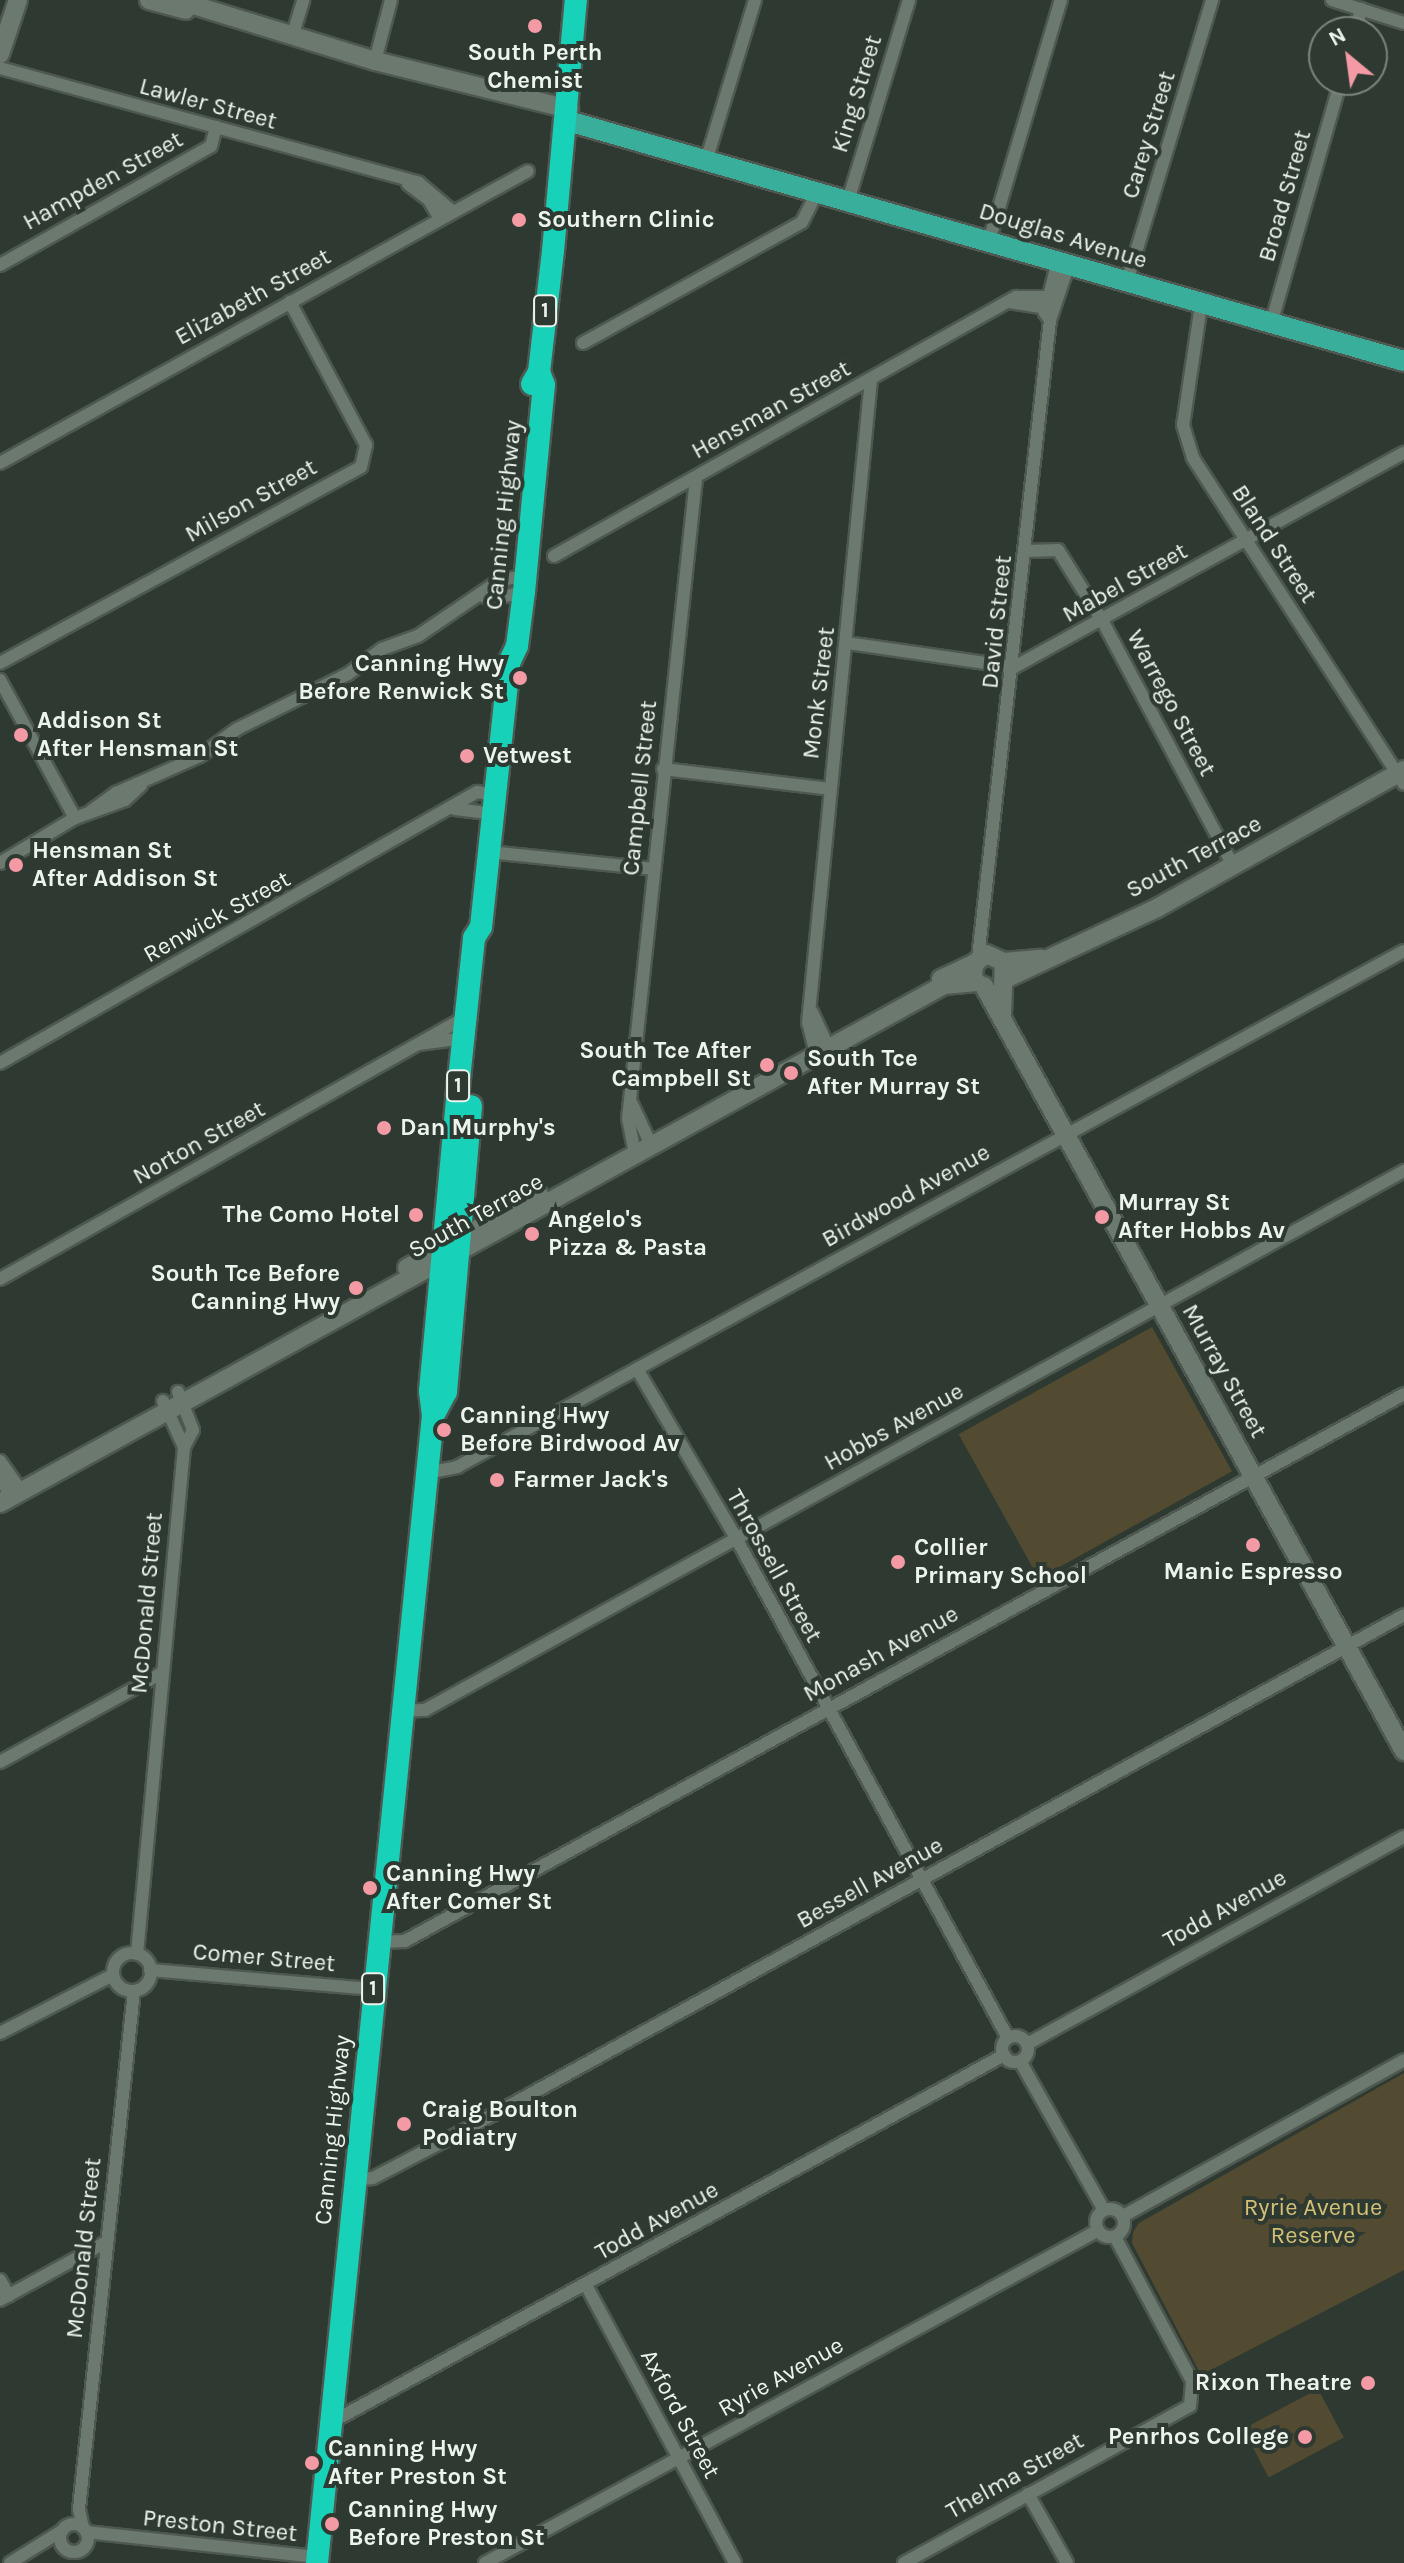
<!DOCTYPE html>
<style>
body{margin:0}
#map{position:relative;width:1404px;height:2563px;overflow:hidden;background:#2e3a31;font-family:Karla,sans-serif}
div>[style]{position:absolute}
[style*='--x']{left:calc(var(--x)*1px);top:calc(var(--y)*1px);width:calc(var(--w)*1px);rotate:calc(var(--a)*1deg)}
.green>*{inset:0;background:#524b31;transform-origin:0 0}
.roads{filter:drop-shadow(2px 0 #4e5850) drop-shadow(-2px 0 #4e5850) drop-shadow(0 2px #4e5850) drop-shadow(0 -2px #4e5850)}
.street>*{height:12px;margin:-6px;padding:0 6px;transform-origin:6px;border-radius:6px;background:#6c796f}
.street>.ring{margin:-6px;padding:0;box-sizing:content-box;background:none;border:12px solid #6c796f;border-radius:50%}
.secondary>*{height:18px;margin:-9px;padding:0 9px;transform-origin:9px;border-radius:9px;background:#6c796f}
.primary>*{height:20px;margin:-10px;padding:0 10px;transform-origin:10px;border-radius:10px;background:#39ae9b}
.highway>*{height:22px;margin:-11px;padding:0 11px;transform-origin:11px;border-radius:11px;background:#17d2b8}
.dots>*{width:22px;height:22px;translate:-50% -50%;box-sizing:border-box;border:4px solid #2e3a31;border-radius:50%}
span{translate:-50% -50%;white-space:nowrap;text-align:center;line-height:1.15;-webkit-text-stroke:8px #2e3a31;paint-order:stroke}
.shield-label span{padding:2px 6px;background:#2e3a31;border:2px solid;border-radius:6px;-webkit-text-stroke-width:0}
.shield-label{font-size:22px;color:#ecf4ed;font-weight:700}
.poi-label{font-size:24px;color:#ecf4ed;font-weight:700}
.left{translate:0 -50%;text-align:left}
.right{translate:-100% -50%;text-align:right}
.street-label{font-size:24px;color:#ecf4ed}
.park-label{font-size:24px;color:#d3c076}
.north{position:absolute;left:1308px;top:16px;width:80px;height:80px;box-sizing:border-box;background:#2e3a31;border:2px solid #7a847c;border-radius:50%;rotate:331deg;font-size:22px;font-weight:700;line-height:32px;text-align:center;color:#ecf4ed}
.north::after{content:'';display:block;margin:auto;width:28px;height:36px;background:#f49aa5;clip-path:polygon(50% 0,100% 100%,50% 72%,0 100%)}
</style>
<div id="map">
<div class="green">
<div style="left:1152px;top:1327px;width:165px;height:221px;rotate:61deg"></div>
<div style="clip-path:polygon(1404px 2073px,1404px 2270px,1201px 2375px,1132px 2243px,1133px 2232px,1139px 2223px)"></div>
<div style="left:1318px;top:2389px;width:55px;height:85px;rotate:62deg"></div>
</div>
<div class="roads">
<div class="street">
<div style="--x:1332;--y:0;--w:76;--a:17.7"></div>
<div style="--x:1355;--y:32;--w:24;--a:-75"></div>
<div style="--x:292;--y:37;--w:39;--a:-73"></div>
<div style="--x:375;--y:61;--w:63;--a:-75.3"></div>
<div style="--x:0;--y:68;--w:434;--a:15.3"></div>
<div style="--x:419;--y:183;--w:43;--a:40.3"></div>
<div style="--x:707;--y:158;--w:165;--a:-73.1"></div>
<div style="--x:408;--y:184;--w:26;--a:37"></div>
<div style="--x:429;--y:200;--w:20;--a:60"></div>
<div style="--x:848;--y:201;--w:210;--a:-73.1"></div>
<div style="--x:989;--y:241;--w:252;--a:-73.4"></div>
<div style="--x:0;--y:265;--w:242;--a:-29.4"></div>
<div style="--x:211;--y:146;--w:20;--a:-75"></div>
<div style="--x:1127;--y:282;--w:295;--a:-73.2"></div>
<div style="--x:1009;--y:302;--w:45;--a:9"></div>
<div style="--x:1201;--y:305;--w:121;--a:98.5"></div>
<div style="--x:1183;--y:425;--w:34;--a:73"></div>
<div style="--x:1193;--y:458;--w:388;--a:57.1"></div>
<div style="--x:1050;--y:320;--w:9;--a:-126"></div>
<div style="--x:1045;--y:313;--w:55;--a:-76.2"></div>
<div style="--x:1271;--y:324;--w:254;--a:-74"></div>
<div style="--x:583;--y:343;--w:250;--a:-28.9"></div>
<div style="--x:802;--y:222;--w:33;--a:-63"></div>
<div style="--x:0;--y:463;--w:603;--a:-28.94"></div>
<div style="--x:1027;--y:551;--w:31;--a:-2"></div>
<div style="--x:1058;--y:550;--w:85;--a:58"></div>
<div style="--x:1103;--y:622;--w:274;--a:61.9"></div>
<div style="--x:554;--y:556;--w:530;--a:-29.28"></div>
<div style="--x:1016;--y:297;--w:41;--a:0"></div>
<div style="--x:480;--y:595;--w:13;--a:18"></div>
<div style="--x:492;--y:599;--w:33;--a:-12"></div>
<div style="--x:847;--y:643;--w:169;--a:8.2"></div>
<div style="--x:1014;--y:667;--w:445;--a:-28.8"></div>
<div style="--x:0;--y:663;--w:411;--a:-28.5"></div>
<div style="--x:361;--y:467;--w:23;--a:-77"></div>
<div style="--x:366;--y:445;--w:162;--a:-118"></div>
<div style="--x:0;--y:680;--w:157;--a:61.5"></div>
<div style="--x:663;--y:769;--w:168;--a:6.8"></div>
<div style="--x:455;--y:809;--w:38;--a:7"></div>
<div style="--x:91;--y:811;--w:31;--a:-36"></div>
<div style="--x:116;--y:793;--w:92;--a:-23.8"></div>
<div style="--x:200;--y:756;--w:46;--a:-36.1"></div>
<div style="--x:237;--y:729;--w:124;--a:-26.4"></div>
<div style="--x:348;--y:674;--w:42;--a:-36.3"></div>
<div style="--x:382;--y:649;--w:38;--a:-20"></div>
<div style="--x:418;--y:636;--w:99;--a:-34.3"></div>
<div style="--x:500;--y:580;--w:25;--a:-9"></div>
<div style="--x:489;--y:852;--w:166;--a:5.9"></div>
<div style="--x:0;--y:863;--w:87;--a:-31"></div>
<div style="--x:75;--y:818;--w:53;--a:-19.8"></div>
<div style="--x:125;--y:800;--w:22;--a:-43"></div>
<div style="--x:978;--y:958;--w:642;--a:-83.56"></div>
<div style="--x:1050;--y:320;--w:59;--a:-71.3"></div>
<div style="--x:812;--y:1012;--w:38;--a:65"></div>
<div style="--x:419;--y:1044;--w:45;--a:-7.6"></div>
<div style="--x:816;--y:1054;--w:32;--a:-104"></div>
<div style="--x:808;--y:1023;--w:647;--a:-84.41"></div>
<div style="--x:0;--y:1063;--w:549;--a:-29.6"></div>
<div style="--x:477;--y:792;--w:18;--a:9"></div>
<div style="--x:632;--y:1104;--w:45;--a:65.1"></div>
<div style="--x:635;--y:1154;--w:36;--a:-101"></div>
<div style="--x:628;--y:1119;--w:645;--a:-83.94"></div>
<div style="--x:0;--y:1279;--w:535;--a:-29.35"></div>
<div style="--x:637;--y:1369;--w:196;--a:59.6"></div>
<div style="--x:736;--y:1538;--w:569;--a:61.45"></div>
<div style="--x:163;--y:1401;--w:51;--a:65.5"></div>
<div style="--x:0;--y:1461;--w:37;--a:55"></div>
<div style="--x:427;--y:1473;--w:31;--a:-11"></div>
<div style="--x:457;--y:1467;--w:1078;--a:-28.59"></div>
<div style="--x:0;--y:1477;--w:23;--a:61"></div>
<div style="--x:403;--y:1711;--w:22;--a:-3"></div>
<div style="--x:425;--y:1710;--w:1118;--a:-28.84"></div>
<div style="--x:0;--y:1762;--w:185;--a:-28.8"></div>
<div style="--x:378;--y:1942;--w:27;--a:-2"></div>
<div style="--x:405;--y:1941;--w:1139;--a:-28.7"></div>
<div class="ring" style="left:113px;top:1953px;width:26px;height:26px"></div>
<div style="--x:137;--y:1954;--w:509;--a:-84.7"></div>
<div style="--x:184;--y:1447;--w:19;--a:-62"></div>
<div style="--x:193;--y:1430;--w:41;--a:-111.5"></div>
<div style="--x:150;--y:1970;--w:224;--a:4.9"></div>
<div style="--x:0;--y:2033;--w:127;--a:-27.2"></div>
<div class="ring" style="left:1002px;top:2036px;width:14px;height:14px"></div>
<div style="--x:1027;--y:2044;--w:430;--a:-28.8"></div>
<div style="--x:1020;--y:2061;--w:171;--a:60.6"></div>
<div style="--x:354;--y:2180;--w:19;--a:-6"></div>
<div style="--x:373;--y:2178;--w:104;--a:-27.6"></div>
<div style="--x:465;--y:2130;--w:1071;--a:-28.74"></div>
<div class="ring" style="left:1096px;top:2209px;width:16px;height:16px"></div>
<div style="--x:1123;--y:2216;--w:321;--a:-29"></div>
<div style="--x:0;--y:2280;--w:18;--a:61"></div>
<div style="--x:586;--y:2285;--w:315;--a:61.8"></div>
<div style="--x:0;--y:2300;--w:121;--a:-28.7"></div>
<div style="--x:330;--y:2423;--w:768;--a:-28.63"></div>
<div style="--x:1028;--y:2494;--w:79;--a:60.5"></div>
<div class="ring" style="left:60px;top:2524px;width:16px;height:16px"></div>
<div style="--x:83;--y:2528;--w:19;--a:-102"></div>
<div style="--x:79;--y:2509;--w:521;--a:-83.94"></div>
<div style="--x:86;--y:2532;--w:232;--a:6.2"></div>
<div style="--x:10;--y:2563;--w:62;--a:-31.9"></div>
<div style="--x:485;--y:2563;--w:696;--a:-28.48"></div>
<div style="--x:904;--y:2563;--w:326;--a:-28.8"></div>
<div style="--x:1190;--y:2406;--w:25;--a:-85"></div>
<div style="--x:1192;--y:2381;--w:163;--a:-118.1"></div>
</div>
<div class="secondary">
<div style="--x:149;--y:0;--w:38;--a:15"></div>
<div style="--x:177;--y:0;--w:207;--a:17.1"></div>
<div style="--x:375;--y:61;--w:200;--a:13.9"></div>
<div style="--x:0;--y:54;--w:57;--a:-71.6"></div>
<div style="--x:1004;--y:962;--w:37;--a:-5"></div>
<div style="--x:973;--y:974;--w:11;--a:-80"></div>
<div style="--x:975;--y:963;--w:14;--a:-39"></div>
<div style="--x:986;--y:954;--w:20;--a:24"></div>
<div style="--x:1004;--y:962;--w:52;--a:92.2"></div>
<div style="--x:941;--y:979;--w:38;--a:-25"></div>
<div style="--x:1005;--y:979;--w:168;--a:-25"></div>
<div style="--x:1157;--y:908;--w:283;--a:-29.2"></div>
<div style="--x:984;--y:986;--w:873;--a:61.23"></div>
<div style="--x:407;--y:1268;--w:151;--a:-28.9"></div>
<div style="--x:0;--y:1503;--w:1077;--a:-28.75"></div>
<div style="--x:944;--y:985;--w:33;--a:-5"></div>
</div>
<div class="primary">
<div style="--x:568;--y:121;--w:870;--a:16.02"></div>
</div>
<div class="highway">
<div style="--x:532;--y:384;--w:14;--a:-60"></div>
<div style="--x:539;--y:372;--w:122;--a:-83.4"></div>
<div style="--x:553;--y:251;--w:252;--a:-84.8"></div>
<div style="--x:433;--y:1416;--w:27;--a:-62"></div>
<div style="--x:446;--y:1392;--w:287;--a:-85"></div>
<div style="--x:317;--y:2563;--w:1153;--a:-84.23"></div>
<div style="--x:433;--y:1416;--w:25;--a:-97"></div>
<div style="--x:430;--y:1391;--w:313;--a:-84.7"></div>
<div style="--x:459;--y:1079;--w:142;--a:-83.9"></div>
<div style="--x:474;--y:938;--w:13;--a:-58"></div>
<div style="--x:481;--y:927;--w:265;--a:-83.9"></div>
<div style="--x:509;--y:663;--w:19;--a:-65"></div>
<div style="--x:517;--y:646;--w:54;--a:-82.6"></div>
<div style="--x:524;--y:592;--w:208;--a:-84.5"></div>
<div style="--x:544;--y:385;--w:14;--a:-111"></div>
</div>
</div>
<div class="dots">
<div style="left:535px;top:26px;background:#f49aa5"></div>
<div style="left:519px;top:220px;background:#f49aa5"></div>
<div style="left:520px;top:678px;background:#f49aa5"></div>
<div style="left:21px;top:735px;background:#f49aa5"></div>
<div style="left:467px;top:756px;background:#f49aa5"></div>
<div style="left:16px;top:865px;background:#f49aa5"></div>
<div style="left:767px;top:1065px;background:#f49aa5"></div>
<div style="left:791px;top:1073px;background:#f49aa5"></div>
<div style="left:384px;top:1128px;background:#f49aa5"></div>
<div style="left:416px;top:1215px;background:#f49aa5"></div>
<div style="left:1102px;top:1217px;background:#f49aa5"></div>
<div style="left:532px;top:1234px;background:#f49aa5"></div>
<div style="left:356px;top:1288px;background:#f49aa5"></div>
<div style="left:444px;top:1430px;background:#f49aa5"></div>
<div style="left:497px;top:1480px;background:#f49aa5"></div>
<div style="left:1253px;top:1545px;background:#f49aa5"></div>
<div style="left:898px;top:1562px;background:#f49aa5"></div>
<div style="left:370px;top:1888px;background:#f49aa5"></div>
<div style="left:404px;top:2124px;background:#f49aa5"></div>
<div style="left:1368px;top:2383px;background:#f49aa5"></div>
<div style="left:1305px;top:2437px;background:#f49aa5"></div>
<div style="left:312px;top:2463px;background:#f49aa5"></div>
<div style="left:332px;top:2524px;background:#f49aa5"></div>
</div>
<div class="shield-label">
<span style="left:545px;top:311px">1</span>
<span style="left:458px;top:1086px">1</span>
<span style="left:373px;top:1989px">1</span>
</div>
<div class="poi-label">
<span style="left:535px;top:67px">South Perth<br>Chemist</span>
<span class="left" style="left:537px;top:220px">Southern Clinic</span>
<span class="right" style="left:504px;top:678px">Canning Hwy<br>Before Renwick St</span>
<span class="left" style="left:37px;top:735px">Addison St<br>After Hensman St</span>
<span class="left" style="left:483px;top:756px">Vetwest</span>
<span class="left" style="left:32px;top:865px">Hensman St<br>After Addison St</span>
<span class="right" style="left:751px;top:1065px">South Tce After<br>Campbell St</span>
<span class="left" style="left:807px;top:1073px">South Tce<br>After Murray St</span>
<span class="left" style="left:400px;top:1128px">Dan Murphy's</span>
<span class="left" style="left:1118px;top:1217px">Murray St<br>After Hobbs Av</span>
<span class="right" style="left:400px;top:1215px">The Como Hotel</span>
<span class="left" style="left:548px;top:1234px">Angelo's<br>Pizza &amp; Pasta</span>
<span class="right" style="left:340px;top:1288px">South Tce Before<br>Canning Hwy</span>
<span class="left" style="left:460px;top:1430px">Canning Hwy<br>Before Birdwood Av</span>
<span class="left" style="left:513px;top:1480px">Farmer Jack's</span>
<span class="left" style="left:914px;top:1562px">Collier<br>Primary School</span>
<span style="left:1253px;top:1572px">Manic Espresso</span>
<span class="left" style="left:386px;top:1888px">Canning Hwy<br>After Comer St</span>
<span class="left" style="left:422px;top:2124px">Craig Boulton<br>Podiatry</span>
<span class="right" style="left:1352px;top:2383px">Rixon Theatre</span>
<span class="right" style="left:1289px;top:2437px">Penrhos College</span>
<span class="left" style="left:328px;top:2463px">Canning Hwy<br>After Preston St</span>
<span class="left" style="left:348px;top:2524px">Canning Hwy<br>Before Preston St</span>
</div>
<div class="street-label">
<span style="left:857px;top:94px;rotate:-73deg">King Street</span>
<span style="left:208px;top:104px;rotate:15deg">Lawler Street</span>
<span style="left:1149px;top:135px;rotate:-73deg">Carey Street</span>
<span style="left:103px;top:181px;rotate:-29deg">Hampden Street</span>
<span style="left:1285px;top:196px;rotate:-74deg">Broad Street</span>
<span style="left:1063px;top:236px;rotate:17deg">Douglas Avenue</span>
<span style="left:253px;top:297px;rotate:-29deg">Elizabeth Street</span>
<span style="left:771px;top:410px;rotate:-29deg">Hensman Street</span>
<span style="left:251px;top:501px;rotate:-29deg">Milson Street</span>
<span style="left:504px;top:515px;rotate:-84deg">Canning Highway</span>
<span style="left:1274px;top:544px;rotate:57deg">Bland Street</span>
<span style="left:1125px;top:583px;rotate:-29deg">Mabel Street</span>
<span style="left:997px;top:622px;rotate:-84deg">David Street</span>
<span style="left:819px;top:693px;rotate:-83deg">Monk Street</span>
<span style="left:1171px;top:703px;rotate:62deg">Warrego Street</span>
<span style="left:640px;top:788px;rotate:-84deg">Campbell Street</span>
<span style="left:1194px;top:857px;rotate:-28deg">South Terrace</span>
<span style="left:217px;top:917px;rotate:-29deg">Renwick Street</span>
<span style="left:199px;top:1143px;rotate:-29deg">Norton Street</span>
<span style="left:906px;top:1196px;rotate:-29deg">Birdwood Avenue</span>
<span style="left:476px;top:1216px;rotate:-29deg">South Terrace</span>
<span style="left:1224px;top:1371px;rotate:61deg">Murray Street</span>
<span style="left:894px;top:1427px;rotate:-29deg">Hobbs Avenue</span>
<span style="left:774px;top:1566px;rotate:61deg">Throssell Street</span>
<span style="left:147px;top:1603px;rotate:-85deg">McDonald Street</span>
<span style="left:881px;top:1654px;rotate:-29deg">Monash Avenue</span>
<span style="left:870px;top:1883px;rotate:-29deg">Bessell Avenue</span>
<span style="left:1225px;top:1909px;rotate:-29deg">Todd Avenue</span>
<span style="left:264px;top:1958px;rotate:5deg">Comer Street</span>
<span style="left:333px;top:2130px;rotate:-84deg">Canning Highway</span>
<span style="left:657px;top:2221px;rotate:-29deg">Todd Avenue</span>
<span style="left:84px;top:2248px;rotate:-84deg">McDonald Street</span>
<span style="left:781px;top:2377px;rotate:-29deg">Ryrie Avenue</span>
<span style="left:680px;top:2414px;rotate:62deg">Axford Street</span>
<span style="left:1015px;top:2476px;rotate:-29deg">Thelma Street</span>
<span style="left:220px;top:2526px;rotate:6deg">Preston Street</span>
</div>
<div class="park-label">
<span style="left:1313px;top:2222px">Ryrie Avenue<br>Reserve</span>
</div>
<div class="north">N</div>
</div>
